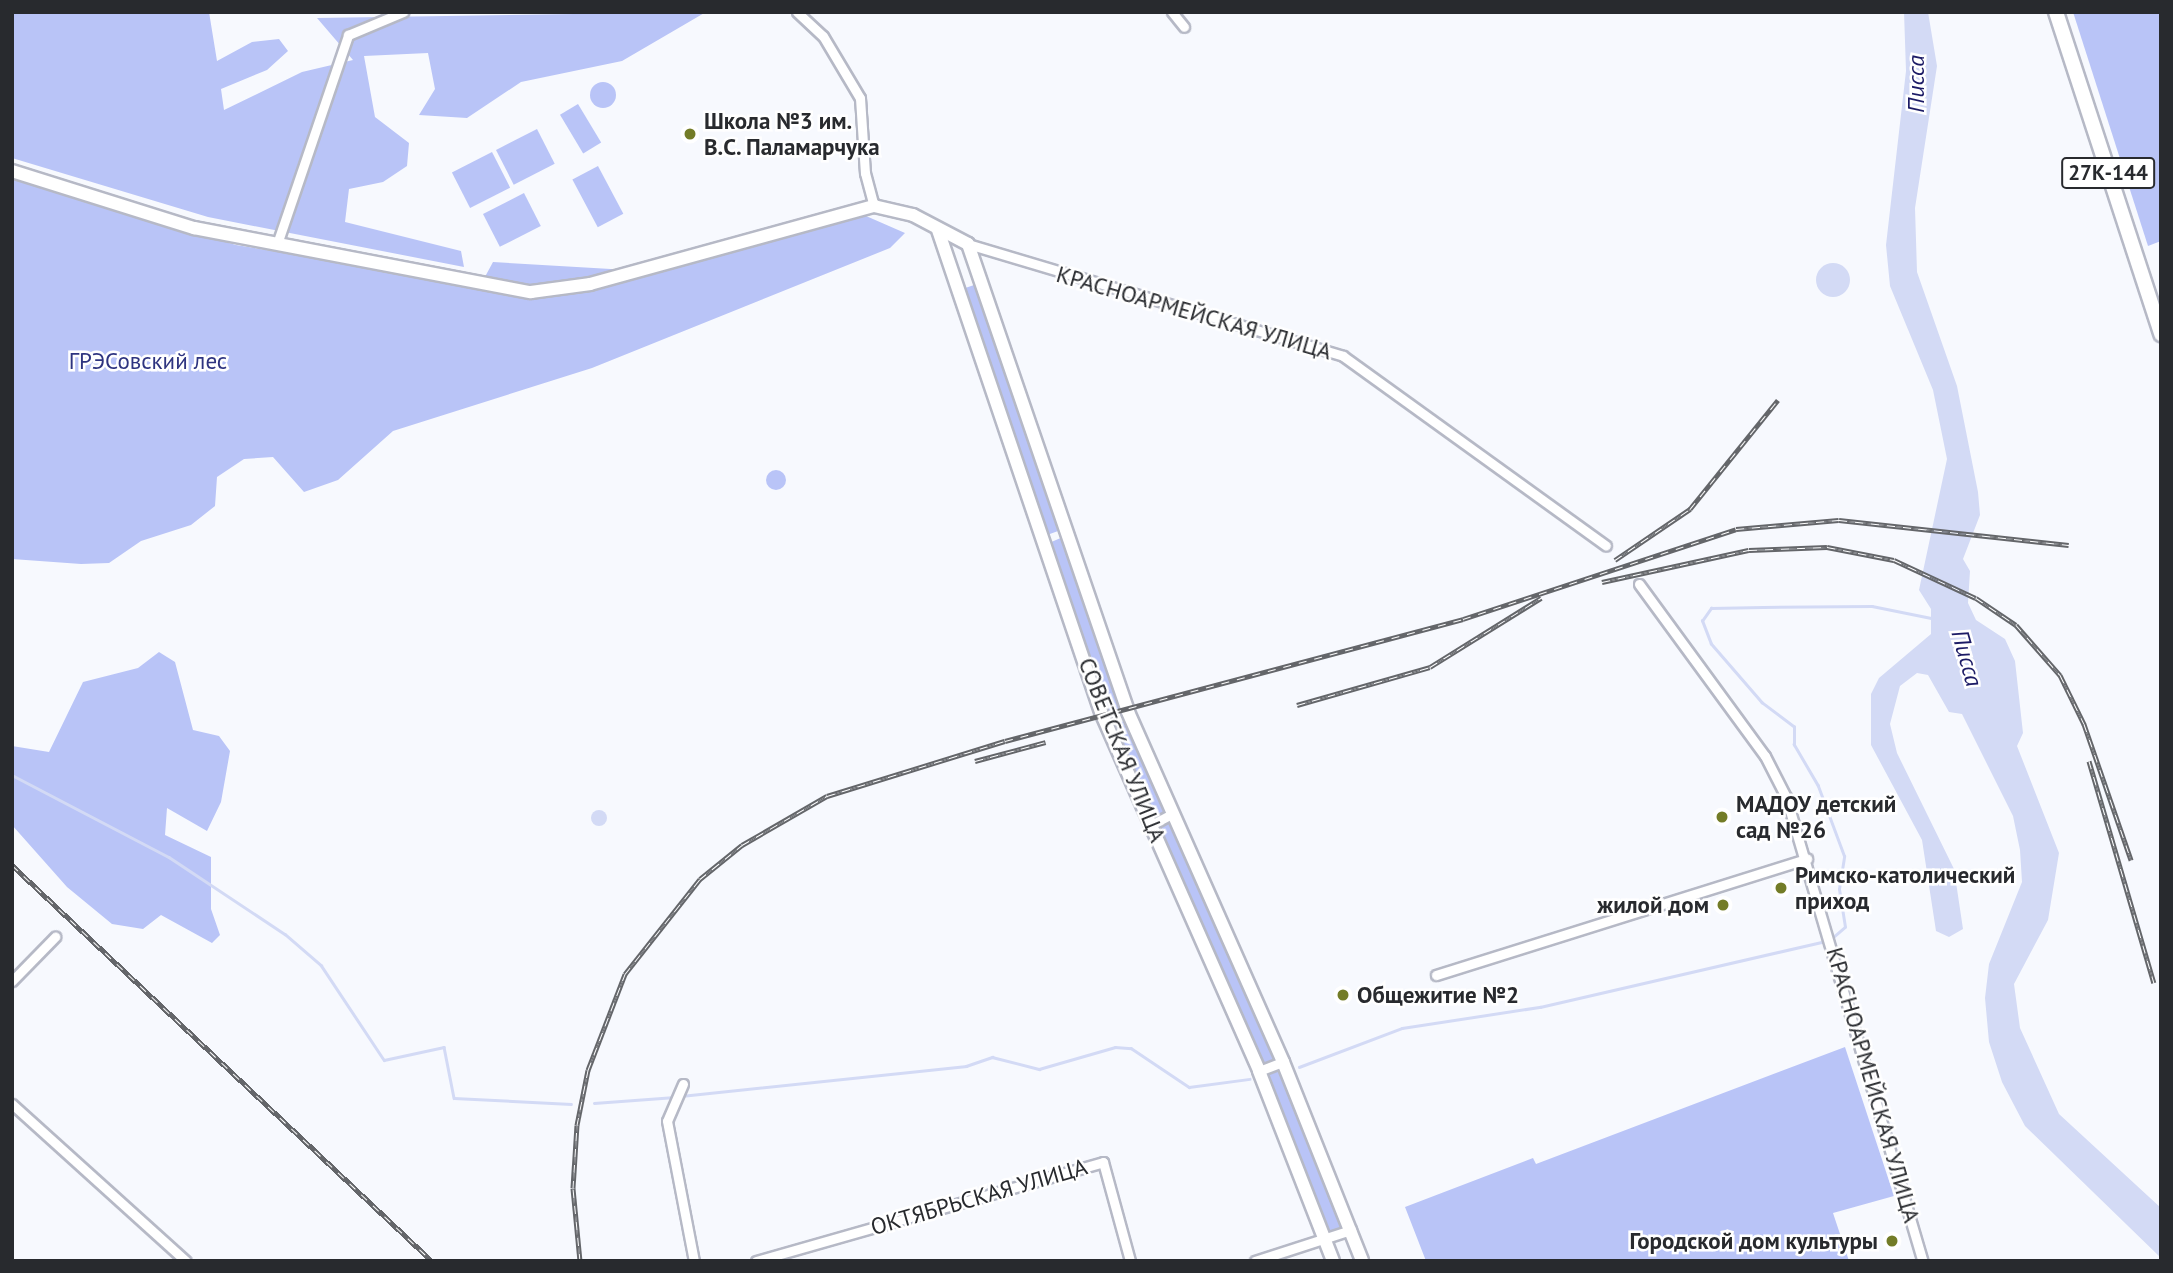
<!DOCTYPE html>
<meta charset="utf-8">
<style>
body{margin:0}
#map{position:relative;width:2173px;height:1273px;overflow:hidden;background:#f7f9fe;font-family:"PT Sans",sans-serif}
div>[style]{position:absolute}
[style*='--x']{left:calc(var(--x)*1px);top:calc(var(--y)*1px);width:calc(var(--w)*1px);rotate:calc(var(--a)*1deg)}
.green>*{inset:0;background:#b9c4f7;transform-origin:0 0}
.round{border-radius:50%}
.water>*{inset:0;background:#d3daf5}
.stream>*{height:2.5px;margin:-1.25px;padding:0 1.25px;transform-origin:1.25px;border-radius:1.25px;background:#d3daf5}
.roads{filter:drop-shadow(2px 0 #b6b9c6) drop-shadow(-2px 0 #b6b9c6) drop-shadow(0 2px #b6b9c6) drop-shadow(0 -2px #b6b9c6)}
.minor>*{height:9px;margin:-4.5px;padding:0 4.5px;transform-origin:4.5px;border-radius:4.5px;background:#fff}
.secondary>*{height:12px;margin:-6px;padding:0 6px;transform-origin:6px;border-radius:6px;background:#fff}
.primary>*{height:14px;margin:-7px;padding:0 7px;transform-origin:7px;border-radius:7px;background:#fff}
.rail>*{height:5px;margin-top:-2.5px;transform-origin:0;background:repeating-linear-gradient(90deg,#fff 0 8px,#64666a 0 16px);box-sizing:border-box;border-block:2px solid #64666a}
.dots>*{width:19px;height:19px;translate:-50% -50%;box-sizing:border-box;border:4px solid #fff;border-radius:50%}
span{translate:-50% -50%;white-space:nowrap;text-align:center;line-height:1.15;-webkit-text-stroke:5px #fff;paint-order:stroke}
.shield-label span{padding:2px 5px;background:#fff;border:2px solid;border-radius:5px;-webkit-text-stroke-width:0}
.shield-label{font-size:21px;color:#282a2e;font-weight:700}
.poi-label{font-size:23px;color:#282a2e;font-weight:700}
.left{translate:0 -50%;text-align:left}
.right{translate:-100% -50%;text-align:right}
.street-label{font-size:23px;color:#282a2e}
.park-label{font-size:23px;color:#2e3480}
.water-label{font-size:24px;color:#1c1b66;font-style:italic}
.frame{position:absolute;inset:0;border:14px solid #282a2e;pointer-events:none}
</style>
<div id="map">
<div class="green">
<div style="clip-path:polygon(12px 12px,209px 12px,217px 61px,252px 42px,279px 39px,288px 51px,267px 70px,221px 89px,224px 110px,302px 72px,353px 60px,317px 18px,706px 12px,622px 61px,521px 82px,467px 118px,419px 115px,435px 89px,428px 53px,364px 56px,375px 117px,409px 143px,407px 166px,383px 182px,349px 189px,345px 222px,461px 251px,464px 267px,208px 217px,12px 158px)"></div>
<div style="clip-path:polygon(2073px 12px,2161px 12px,2161px 241px,2148px 246px)"></div>
<div class="round" style="left:590px;top:82px;width:26px;height:26px"></div>
<div style="left:578px;top:104px;width:45px;height:21px;rotate:59deg"></div>
<div style="left:537px;top:129px;width:39px;height:46px;rotate:63deg"></div>
<div style="left:492px;top:152px;width:40px;height:45px;rotate:63deg"></div>
<div style="left:598px;top:166px;width:54px;height:29px;rotate:62deg"></div>
<div style="clip-path:polygon(12px 179px,236px 245px,480px 286px,493px 262px,628px 270px,850px 209px,905px 233px,890px 248px,592px 368px,393px 431px,338px 480px,304px 492px,273px 457px,244px 459px,217px 477px,215px 506px,191px 525px,141px 541px,109px 563px,81px 564px,12px 559px)"></div>
<div style="left:524px;top:193px;width:37px;height:46px;rotate:63deg"></div>
<div style="left:977px;top:284px;width:260px;height:14px;rotate:71deg"></div>
<div class="round" style="left:766px;top:470px;width:20px;height:20px"></div>
<div style="clip-path:polygon(1063px 537px,1121px 708px,1109px 713px,1049px 543px)"></div>
<div style="clip-path:polygon(159px 652px,175px 662px,193px 730px,219px 736px,230px 751px,221px 802px,207px 831px,167px 808px,165px 835px,211px 857px,211px 909px,220px 935px,212px 943px,161px 915px,143px 929px,112px 924px,67px 887px,12px 825px,12px 746px,49px 752px,83px 682px,138px 668px)"></div>
<div style="left:1126px;top:720px;width:100px;height:14px;rotate:67deg"></div>
<div style="clip-path:polygon(1169px 820px,1278px 1061px,1262px 1068px,1156px 827px)"></div>
<div style="clip-path:polygon(1845px 1047px,1894px 1196px,1833px 1213px,1849px 1261px,1426px 1261px,1405px 1207px,1533px 1158px,1536px 1164px)"></div>
<div style="left:1281px;top:1067px;width:172px;height:18px;rotate:69deg"></div>
</div>
<div class="water">
<div style="clip-path:polygon(1904px 12px,1928px 12px,1937px 66px,1915px 208px,1917px 272px,1957px 386px,1978px 492px,1980px 515px,1963px 559px,1970px 571px,1968px 603px,1976px 620px,2005px 639px,2015px 661px,2023px 733px,2017px 746px,2059px 853px,2048px 920px,2014px 984px,2020px 1028px,2059px 1114px,2161px 1208px,2161px 1258px,2025px 1126px,2002px 1082px,1989px 1042px,1985px 998px,1989px 964px,2022px 882px,2020px 850px,2013px 816px,1962px 714px,1949px 712px,1928px 675px,1917px 673px,1900px 686px,1890px 724px,1897px 753px,1954px 869px,1963px 929px,1949px 937px,1936px 931px,1922px 840px,1871px 745px,1871px 694px,1879px 678px,1931px 634px,1931px 609px,1919px 590px,1947px 459px,1933px 390px,1890px 286px,1886px 245px,1906px 71px)"></div>
<div class="round" style="left:1816px;top:263px;width:34px;height:34px"></div>
<div class="round" style="left:591px;top:810px;width:16px;height:16px"></div>
</div>
<div class="stream">
<div style="--x:12;--y:775;--w:177;--a:27.6"></div>
<div style="--x:169;--y:857;--w:139;--a:33.6"></div>
<div style="--x:285;--y:934;--w:48;--a:40.7"></div>
<div style="--x:321;--y:965;--w:114;--a:56.4"></div>
<div style="--x:384;--y:1060;--w:61;--a:-12.2"></div>
<div style="--x:444;--y:1047;--w:52;--a:78.9"></div>
<div style="--x:454;--y:1098;--w:117;--a:2.9"></div>
<div style="--x:1831;--y:939;--w:18;--a:-41"></div>
<div style="--x:1845;--y:927;--w:38;--a:-99"></div>
<div style="--x:1839;--y:889;--w:33;--a:-81"></div>
<div style="--x:1844;--y:856;--w:75;--a:-110.4"></div>
<div style="--x:1818;--y:786;--w:48;--a:-120.3"></div>
<div style="--x:1794;--y:745;--w:18;--a:-90"></div>
<div style="--x:1794;--y:727;--w:40;--a:-143"></div>
<div style="--x:1762;--y:703;--w:78;--a:-130.8"></div>
<div style="--x:1711;--y:644;--w:25;--a:-111"></div>
<div style="--x:1702;--y:621;--w:16;--a:-55"></div>
<div style="--x:1711;--y:608;--w:52;--a:-1.1"></div>
<div style="--x:1763;--y:607;--w:109;--a:-0.5"></div>
<div style="--x:1872;--y:606;--w:60;--a:11.5"></div>
<div style="--x:1299;--y:1067;--w:110;--a:-20.7"></div>
<div style="--x:1402;--y:1028;--w:140;--a:-8.7"></div>
<div style="--x:1540;--y:1007;--w:293;--a:-13"></div>
<div style="--x:681;--y:1096;--w:287;--a:-6"></div>
<div style="--x:966;--y:1066;--w:28;--a:-19"></div>
<div style="--x:992;--y:1057;--w:49;--a:14.3"></div>
<div style="--x:1039;--y:1069;--w:79;--a:-16.1"></div>
<div style="--x:1115;--y:1047;--w:16;--a:4"></div>
<div style="--x:1131;--y:1048;--w:70;--a:33.9"></div>
<div style="--x:1189;--y:1087;--w:61;--a:-7.6"></div>
<div style="--x:594;--y:1103;--w:81;--a:-4.2"></div>
</div>
<div class="roads">
<div class="minor">
<div style="--x:797;--y:12;--w:35;--a:43"></div>
<div style="--x:823;--y:36;--w:72;--a:59.2"></div>
<div style="--x:860;--y:98;--w:75;--a:86.2"></div>
<div style="--x:865;--y:173;--w:34;--a:75"></div>
<div style="--x:1172;--y:12;--w:19;--a:51"></div>
<div style="--x:277;--y:244;--w:221;--a:-71.2"></div>
<div style="--x:348;--y:35;--w:60;--a:-22.7"></div>
<div style="--x:968;--y:244;--w:391;--a:16.6"></div>
<div style="--x:1343;--y:356;--w:324;--a:35.8"></div>
<div style="--x:1639;--y:584;--w:213;--a:53.8"></div>
<div style="--x:1765;--y:756;--w:46;--a:62.9"></div>
<div style="--x:1786;--y:797;--w:484;--a:73.6"></div>
<div style="--x:1151;--y:825;--w:24;--a:-28"></div>
<div style="--x:1436;--y:975;--w:389;--a:-17.4"></div>
<div style="--x:12;--y:981;--w:62;--a:-45.7"></div>
<div style="--x:1259;--y:1071;--w:26;--a:-21"></div>
<div style="--x:683;--y:1084;--w:40;--a:113.4"></div>
<div style="--x:667;--y:1121;--w:143;--a:79.1"></div>
<div style="--x:12;--y:1104;--w:234;--a:42.1"></div>
<div style="--x:756;--y:1261;--w:361;--a:-15.9"></div>
<div style="--x:1103;--y:1162;--w:103;--a:74.7"></div>
<div style="--x:1255;--y:1261;--w:101;--a:-17.9"></div>
</div>
<div class="secondary">
<div style="--x:12;--y:171;--w:191;--a:17.4"></div>
<div style="--x:194;--y:228;--w:343;--a:10.8"></div>
<div style="--x:531;--y:292;--w:60;--a:-7.7"></div>
<div style="--x:590;--y:284;--w:295;--a:-15.4"></div>
<div style="--x:874;--y:206;--w:40;--a:13"></div>
<div style="--x:913;--y:215;--w:62;--a:27.8"></div>
<div style="--x:968;--y:244;--w:495;--a:71.1"></div>
<div style="--x:1128;--y:712;--w:383;--a:66.1"></div>
<div style="--x:1283;--y:1062;--w:214;--a:68.3"></div>
<div style="--x:938;--y:230;--w:509;--a:71.32"></div>
<div style="--x:1101;--y:712;--w:392;--a:66.2"></div>
<div style="--x:1259;--y:1071;--w:204;--a:68.7"></div>
</div>
<div class="primary">
<div style="--x:2056;--y:12;--w:339;--a:71.9"></div>
</div>
</div>
<div class="rail">
<div style="--x:1615;--y:560;--w:91;--a:-34.2"></div>
<div style="--x:1690;--y:509;--w:140;--a:-51.1"></div>
<div style="--x:1602;--y:582;--w:150;--a:-12.3"></div>
<div style="--x:1749;--y:550;--w:78;--a:-2.2"></div>
<div style="--x:1827;--y:547;--w:68;--a:11"></div>
<div style="--x:1894;--y:560;--w:90;--a:24.9"></div>
<div style="--x:1976;--y:598;--w:48;--a:34"></div>
<div style="--x:2016;--y:625;--w:67;--a:48.7"></div>
<div style="--x:2060;--y:675;--w:55;--a:63.9"></div>
<div style="--x:2084;--y:724;--w:144;--a:70.9"></div>
<div style="--x:1297;--y:705;--w:138;--a:-15.9"></div>
<div style="--x:1430;--y:667;--w:131;--a:-31.9"></div>
<div style="--x:975;--y:761;--w:73;--a:-15"></div>
<div style="--x:2089;--y:761;--w:231;--a:73.7"></div>
<div style="--x:12;--y:865;--w:577;--a:43.32"></div>
<div style="--x:580;--y:1261;--w:73;--a:-95.5"></div>
<div style="--x:573;--y:1188;--w:63;--a:-86.4"></div>
<div style="--x:577;--y:1125;--w:56;--a:-78.7"></div>
<div style="--x:588;--y:1070;--w:103;--a:-68.9"></div>
<div style="--x:625;--y:974;--w:121;--a:-51.7"></div>
<div style="--x:700;--y:879;--w:54;--a:-39"></div>
<div style="--x:742;--y:845;--w:98;--a:-30"></div>
<div style="--x:827;--y:796;--w:186;--a:-17.2"></div>
<div style="--x:1005;--y:741;--w:474;--a:-14.9"></div>
<div style="--x:1463;--y:619;--w:287;--a:-18.2"></div>
<div style="--x:1736;--y:529;--w:103;--a:-5"></div>
<div style="--x:1839;--y:520;--w:231;--a:6.2"></div>
</div>
<div class="dots">
<div style="left:690px;top:134px;background:#737c27"></div>
<div style="left:1722px;top:817px;background:#737c27"></div>
<div style="left:1781px;top:888px;background:#737c27"></div>
<div style="left:1723px;top:905px;background:#737c27"></div>
<div style="left:1343px;top:995px;background:#737c27"></div>
<div style="left:1892px;top:1241px;background:#737c27"></div>
</div>
<div class="shield-label">
<span style="left:2108px;top:173px">27К-144</span>
</div>
<div class="poi-label">
<span class="left" style="left:704px;top:134px">Школа №3 им.<br>В.С. Паламарчука</span>
<span class="left" style="left:1736px;top:817px">МАДОУ детский<br>сад №26</span>
<span class="left" style="left:1795px;top:888px">Римско-католический<br>приход</span>
<span class="right" style="left:1709px;top:905px">жилой дом</span>
<span class="left" style="left:1357px;top:995px">Общежитие №2</span>
<span class="right" style="left:1878px;top:1241px">Городской дом культуры</span>
</div>
<div class="street-label">
<span style="left:1194px;top:313px;rotate:16deg">КРАСНОАРМЕЙСКАЯ УЛИЦА</span>
<span style="left:1122px;top:750px;rotate:68deg">СОВЕТСКАЯ УЛИЦА</span>
<span style="left:1873px;top:1085px;rotate:74deg">КРАСНОАРМЕЙСКАЯ УЛИЦА</span>
<span style="left:979px;top:1197px;rotate:-16deg">ОКТЯБРЬСКАЯ УЛИЦА</span>
</div>
<div class="park-label">
<span style="left:148px;top:361px">ГРЭСовский лес</span>
</div>
<div class="water-label">
<span style="left:1916px;top:84px;rotate:-90deg">Писса</span>
<span style="left:1967px;top:658px;rotate:74deg">Писса</span>
</div>
<div class="frame"></div>
</div>
